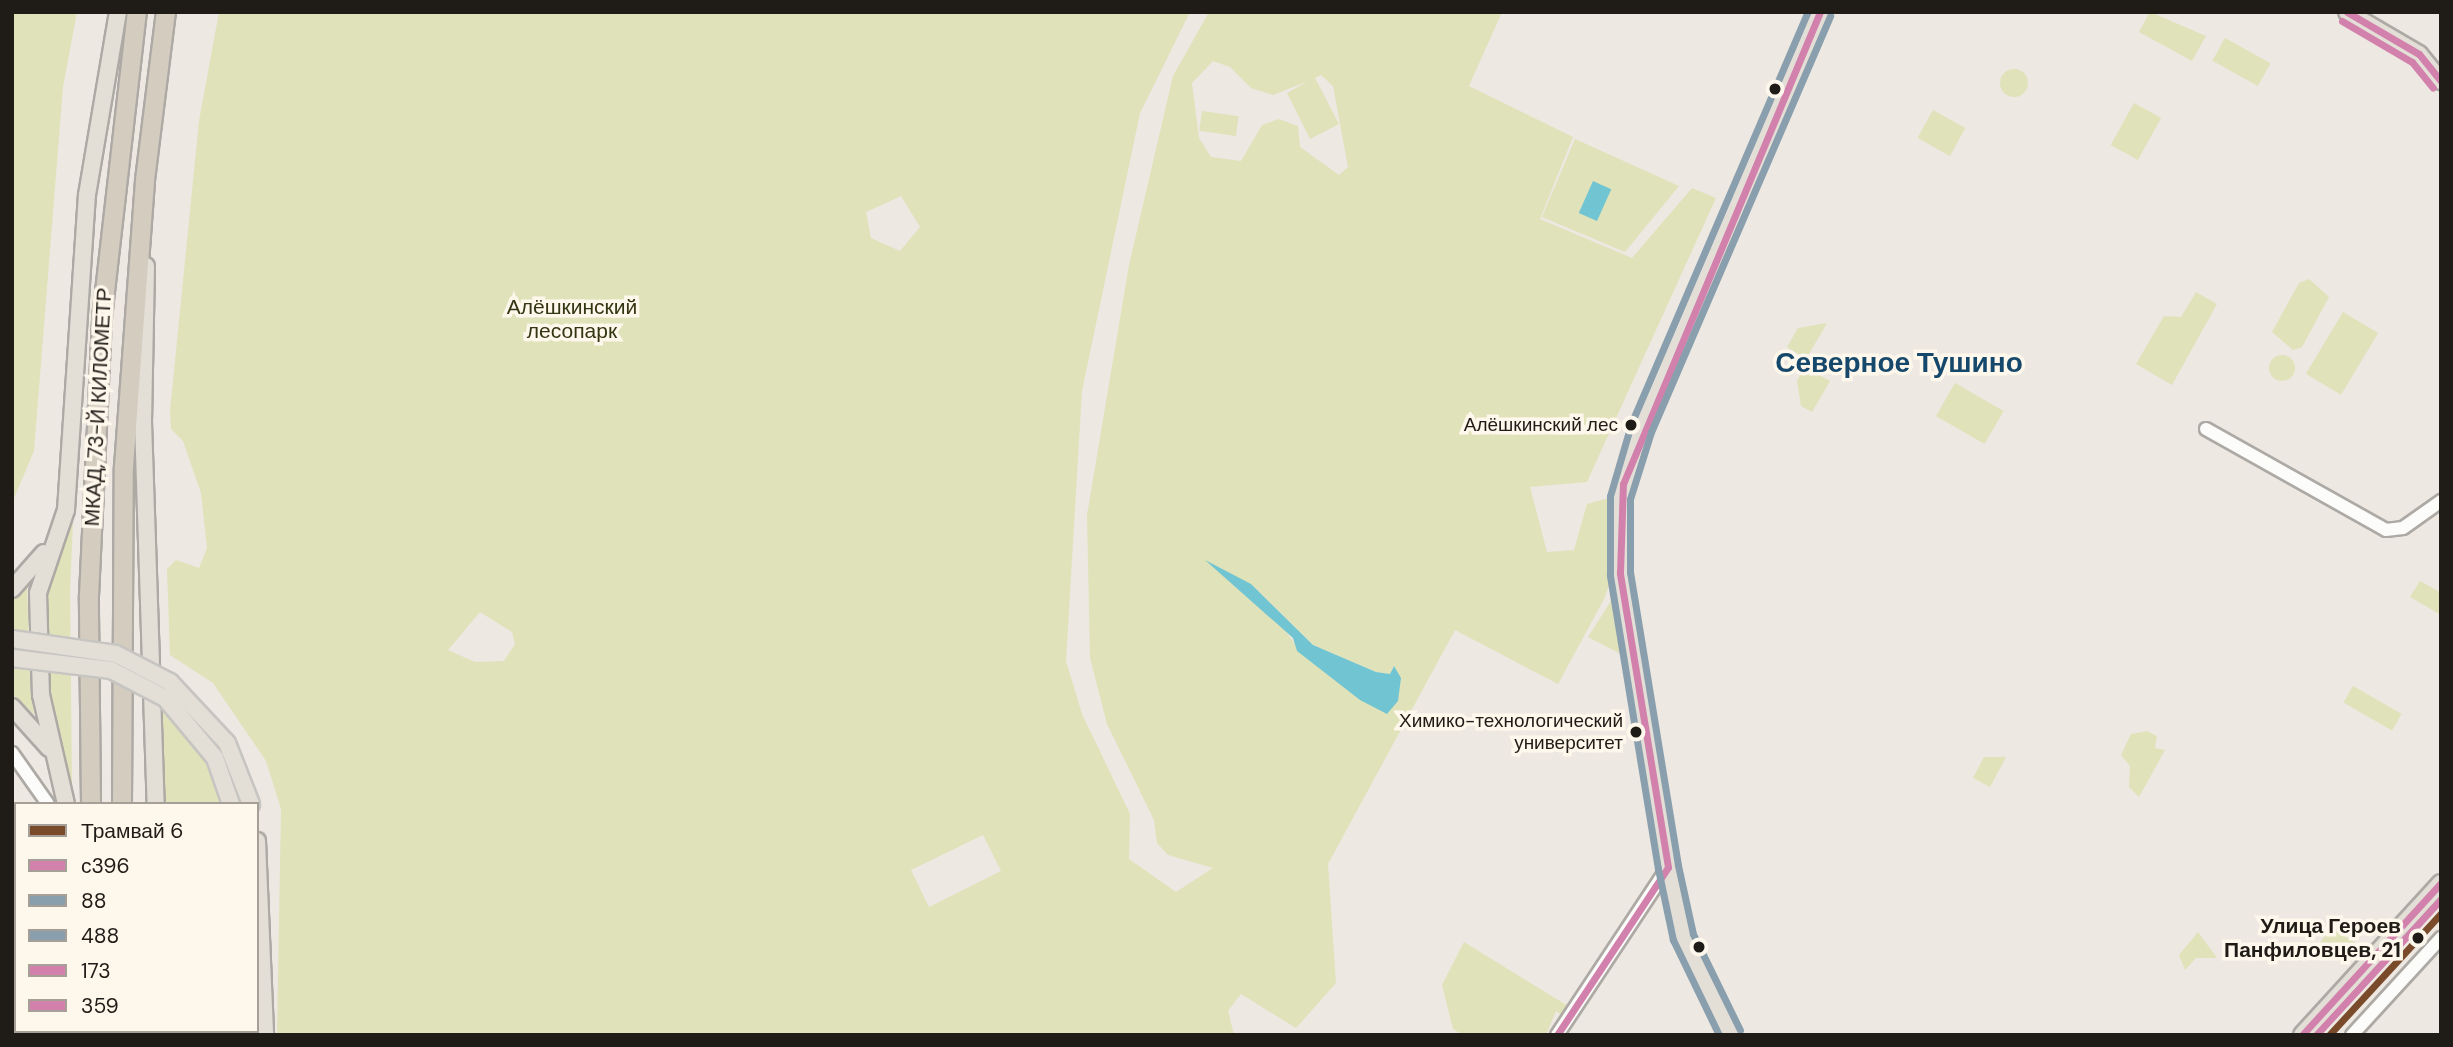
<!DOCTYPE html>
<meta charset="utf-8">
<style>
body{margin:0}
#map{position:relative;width:2453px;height:1047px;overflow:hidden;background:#ede8e1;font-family:"DM Sans",sans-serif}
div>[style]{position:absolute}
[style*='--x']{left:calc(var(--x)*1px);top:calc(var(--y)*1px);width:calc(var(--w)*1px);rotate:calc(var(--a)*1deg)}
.green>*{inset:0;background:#e0e2ba;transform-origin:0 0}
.round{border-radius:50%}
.water>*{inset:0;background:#71c5d2;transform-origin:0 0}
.stream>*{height:2.5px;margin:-1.25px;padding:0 1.25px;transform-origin:1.25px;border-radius:1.25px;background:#71c5d2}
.roads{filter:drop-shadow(2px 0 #ada9a4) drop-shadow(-2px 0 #ada9a4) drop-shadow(0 2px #ada9a4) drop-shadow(0 -2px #ada9a4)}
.minor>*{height:12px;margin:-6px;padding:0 6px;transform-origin:6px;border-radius:6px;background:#fcfcfa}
.major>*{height:16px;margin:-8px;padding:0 8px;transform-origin:8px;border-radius:8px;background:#e3dfd7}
.highway>*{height:18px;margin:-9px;padding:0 9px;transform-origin:9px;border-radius:9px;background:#d3ccbf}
.bridges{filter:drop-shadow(2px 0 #c7c5c2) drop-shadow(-2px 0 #c7c5c2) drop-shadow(0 2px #c7c5c2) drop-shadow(0 -2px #c7c5c2)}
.major-bridge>*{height:16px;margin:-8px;padding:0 8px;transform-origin:8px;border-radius:8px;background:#e3dfd7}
.bus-1>*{height:7px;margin:-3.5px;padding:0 3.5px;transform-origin:3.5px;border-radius:3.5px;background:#d281ad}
.bus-2>*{height:7px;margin:-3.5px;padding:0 3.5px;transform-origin:3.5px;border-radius:3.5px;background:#899fae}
.bus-3>*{height:7px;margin:-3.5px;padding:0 3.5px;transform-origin:3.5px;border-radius:3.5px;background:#899fae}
.bus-4>*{height:7px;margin:-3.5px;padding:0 3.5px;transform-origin:3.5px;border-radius:3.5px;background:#d281ad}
.bus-5>*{height:7px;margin:-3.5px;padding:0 3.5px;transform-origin:3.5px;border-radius:3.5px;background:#d281ad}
.tram-1>*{height:7px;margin:-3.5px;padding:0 3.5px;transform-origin:3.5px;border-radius:3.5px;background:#7a4b2a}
.dots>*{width:19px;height:19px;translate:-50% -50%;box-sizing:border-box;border:4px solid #fef7ec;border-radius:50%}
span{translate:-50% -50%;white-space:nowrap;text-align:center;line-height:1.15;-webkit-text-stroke:7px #fef7ec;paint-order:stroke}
.bus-label{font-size:19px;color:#1f1c17}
.right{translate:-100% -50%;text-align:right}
.park-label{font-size:21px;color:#333612}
.street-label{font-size:21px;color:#1f1c17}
.stop-label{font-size:21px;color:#1f1c17;font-weight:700}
.district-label{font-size:28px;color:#15486b;font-weight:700}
.frame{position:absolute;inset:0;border:14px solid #1f1c17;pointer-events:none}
.legend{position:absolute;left:14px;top:802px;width:245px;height:231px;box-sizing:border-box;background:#fef7ec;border:2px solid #a59f97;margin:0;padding:9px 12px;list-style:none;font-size:21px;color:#1f1c17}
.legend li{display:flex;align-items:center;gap:14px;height:35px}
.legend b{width:35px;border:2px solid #a59f97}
</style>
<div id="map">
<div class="green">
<div style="clip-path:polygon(12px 12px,77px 12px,63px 87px,34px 451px,12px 503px)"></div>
<div style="clip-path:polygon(evenodd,219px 12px,1190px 12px,1140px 113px,1082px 391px,1066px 661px,1082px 714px,1130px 814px,1129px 859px,1176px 892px,1213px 868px,1168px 855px,1157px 843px,1154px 820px,1107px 724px,1090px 658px,1087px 515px,1129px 265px,1173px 76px,1209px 12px,1502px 12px,1469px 86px,1573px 137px,1540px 219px,1632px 258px,1692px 188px,1716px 198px,1587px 482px,1530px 487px,1547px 552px,1574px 550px,1587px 504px,1609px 498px,1610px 583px,1604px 599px,1558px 684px,1455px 630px,1328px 864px,1336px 983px,1296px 1028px,1241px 994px,1228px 1011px,1234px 1035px,277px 1035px,281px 809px,266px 761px,213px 683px,170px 655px,167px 569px,176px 560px,199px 568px,207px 548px,201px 493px,183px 441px,171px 429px,170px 411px,199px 121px,219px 12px,1213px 61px,1230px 67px,1251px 88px,1273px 95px,1308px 81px,1287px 93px,1310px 139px,1339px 124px,1315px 78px,1321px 75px,1333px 86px,1348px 167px,1339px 175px,1300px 147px,1298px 126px,1279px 119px,1262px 125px,1241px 161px,1211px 157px,1199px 138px,1192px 83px,1213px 61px,219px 12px,901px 196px,920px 227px,900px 251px,871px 238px,866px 212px,901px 196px,219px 12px,1251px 584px,1313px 645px,1376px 672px,1390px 674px,1393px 667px,1397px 675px,1375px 708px,1304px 656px,1251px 584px,219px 12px,480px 612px,512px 632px,515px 644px,504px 661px,475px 662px,448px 650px,480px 612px,219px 12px,983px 835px,1001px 871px,929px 907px,911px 870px,983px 835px)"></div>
<div style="clip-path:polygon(2150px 12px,2206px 36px,2192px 61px,2139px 32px)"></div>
<div style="left:2225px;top:38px;width:52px;height:26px;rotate:29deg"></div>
<div class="round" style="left:2000px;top:69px;width:28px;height:28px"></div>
<div style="left:2134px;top:103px;width:31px;height:48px;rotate:29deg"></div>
<div style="left:1933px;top:110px;width:37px;height:32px;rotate:29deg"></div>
<div style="left:1202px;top:111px;width:37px;height:20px;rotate:8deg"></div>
<div style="clip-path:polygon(1575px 139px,1679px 186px,1625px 252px,1542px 217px)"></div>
<div style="clip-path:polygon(2309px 279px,2329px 297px,2302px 347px,2293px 350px,2272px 332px,2299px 283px)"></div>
<div style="clip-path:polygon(2196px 292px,2217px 304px,2172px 385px,2136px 364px,2164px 316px,2181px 317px)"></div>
<div style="left:2343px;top:312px;width:41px;height:72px;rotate:31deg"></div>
<div style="clip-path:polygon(1827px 323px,1806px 359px,1787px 347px,1798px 328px)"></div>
<div class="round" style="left:2269px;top:355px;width:26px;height:26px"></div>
<div style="clip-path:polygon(1804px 367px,1830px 381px,1812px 412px,1801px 406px,1797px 381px)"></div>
<div style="left:1955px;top:383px;width:56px;height:38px;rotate:30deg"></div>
<div style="clip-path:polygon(74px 499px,70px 590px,72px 786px,47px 701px,43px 593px)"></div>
<div style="clip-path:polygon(2420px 581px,2441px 593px,2441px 615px,2410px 597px)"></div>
<div style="clip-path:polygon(27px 584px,30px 685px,34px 714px,12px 694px,12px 595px)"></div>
<div style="clip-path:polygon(1614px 596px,1623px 653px,1621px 654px,1588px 637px)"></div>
<div style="clip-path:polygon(161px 667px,216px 719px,224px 804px,161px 804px)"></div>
<div style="left:2353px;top:686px;width:56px;height:19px;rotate:30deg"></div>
<div style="clip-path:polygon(2147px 731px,2157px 736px,2155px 748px,2165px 750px,2139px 797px,2129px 787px,2130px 766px,2121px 755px,2131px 734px)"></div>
<div style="clip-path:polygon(1984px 757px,2006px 757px,1990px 787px,1973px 778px)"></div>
<div style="clip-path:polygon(2331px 928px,2355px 942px,2342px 962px,2316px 948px)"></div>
<div style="clip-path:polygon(2198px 932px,2217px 958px,2196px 958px,2185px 970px,2179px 955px)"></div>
<div style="clip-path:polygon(1464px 942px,1568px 1006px,1563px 1016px,1556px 1011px,1546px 1035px,1463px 1035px,1453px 1029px,1442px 985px)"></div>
</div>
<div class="water">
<div style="left:1593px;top:181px;width:20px;height:35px;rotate:24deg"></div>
<div style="clip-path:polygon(1205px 560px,1251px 584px,1313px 645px,1376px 672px,1390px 674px,1394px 666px,1401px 678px,1398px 701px,1387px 714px,1360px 700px,1297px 651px,1293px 638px)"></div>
</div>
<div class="stream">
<div style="--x:177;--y:1031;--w:4;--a:90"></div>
<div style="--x:232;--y:1031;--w:4;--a:90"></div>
</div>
<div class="roads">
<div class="minor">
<div style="--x:2206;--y:429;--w:206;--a:29.3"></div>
<div style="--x:2386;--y:530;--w:17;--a:-7"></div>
<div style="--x:2403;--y:528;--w:47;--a:-35.4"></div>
<div style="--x:12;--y:753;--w:62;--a:54.8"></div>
<div style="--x:1557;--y:1035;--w:201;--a:-56.5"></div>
<div style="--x:2352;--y:1035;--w:132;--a:-47.5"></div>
</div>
<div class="major">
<div style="--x:2347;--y:12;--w:83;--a:30.3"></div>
<div style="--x:2419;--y:54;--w:35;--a:51"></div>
<div style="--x:146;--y:266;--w:156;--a:91.1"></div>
<div style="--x:143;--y:422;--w:382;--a:88.1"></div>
<div style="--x:12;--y:589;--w:48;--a:-48.4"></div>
<div style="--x:12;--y:707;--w:55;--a:47.9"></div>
<div style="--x:66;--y:804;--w:112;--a:-102.9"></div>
<div style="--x:41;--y:695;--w:102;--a:-91.7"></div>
<div style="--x:38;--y:593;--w:88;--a:-71.4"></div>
<div style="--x:66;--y:510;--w:316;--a:-86.2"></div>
<div style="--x:87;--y:195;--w:186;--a:-80.4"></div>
<div style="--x:257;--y:841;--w:194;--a:87.6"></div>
<div style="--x:78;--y:1031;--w:4;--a:90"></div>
<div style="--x:162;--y:1031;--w:4;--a:90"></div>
<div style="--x:253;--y:1035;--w:4;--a:-90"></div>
<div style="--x:1731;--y:1035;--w:109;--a:-116.1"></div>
<div style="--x:1683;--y:937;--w:72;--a:-102.1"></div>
<div style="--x:1668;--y:867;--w:298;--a:-99.3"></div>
<div style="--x:1620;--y:573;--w:76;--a:-90"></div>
<div style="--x:1620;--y:497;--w:72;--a:-73.1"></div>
<div style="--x:1641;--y:428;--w:453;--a:-66.7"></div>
<div style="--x:2302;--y:1035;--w:206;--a:-47.6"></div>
</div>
<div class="highway">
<div style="--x:91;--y:804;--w:208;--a:-90.6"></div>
<div style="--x:89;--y:596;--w:278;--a:-87.3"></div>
<div style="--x:102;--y:318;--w:308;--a:-83.5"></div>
<div style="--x:122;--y:804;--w:337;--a:-89.7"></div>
<div style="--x:124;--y:467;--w:288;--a:-85.8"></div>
<div style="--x:145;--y:180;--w:169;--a:-82.9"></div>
<div style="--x:105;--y:1031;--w:4;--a:90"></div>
<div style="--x:137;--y:1031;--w:4;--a:90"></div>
</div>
</div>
<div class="bridges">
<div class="major-bridge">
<div style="--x:12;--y:639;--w:105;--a:8.2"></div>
<div style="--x:116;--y:654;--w:61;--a:27.4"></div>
<div style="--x:170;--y:682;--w:83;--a:46.9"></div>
<div style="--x:227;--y:743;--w:66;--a:68.5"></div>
<div style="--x:12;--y:658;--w:100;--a:6.9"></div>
<div style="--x:111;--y:670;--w:61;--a:27.4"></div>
<div style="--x:165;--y:698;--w:78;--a:50.2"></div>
<div style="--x:215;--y:758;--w:49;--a:70.8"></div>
</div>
</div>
<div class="bus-1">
<div style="--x:1557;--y:1035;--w:201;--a:-56.5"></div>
<div style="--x:1668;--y:867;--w:298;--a:-99.3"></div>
<div style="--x:1620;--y:573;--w:89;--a:-88.1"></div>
<div style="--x:1623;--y:484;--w:511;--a:-67.35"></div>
</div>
<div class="bus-2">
<div style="--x:1740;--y:1030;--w:107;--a:-116.1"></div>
<div style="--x:1693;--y:934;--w:71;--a:-102.3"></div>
<div style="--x:1678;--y:865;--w:297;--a:-99.3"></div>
<div style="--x:1630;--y:572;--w:73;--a:-90"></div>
<div style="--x:1630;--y:499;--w:70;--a:-72.6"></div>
<div style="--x:1651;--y:432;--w:453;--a:-66.7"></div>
</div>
<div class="bus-3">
<div style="--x:1719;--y:1035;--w:106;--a:-115.8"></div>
<div style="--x:1673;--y:940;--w:73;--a:-101.9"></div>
<div style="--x:1658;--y:869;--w:298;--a:-99.3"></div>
<div style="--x:1610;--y:575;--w:79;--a:-90"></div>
<div style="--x:1610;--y:496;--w:75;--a:-73.7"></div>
<div style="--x:1631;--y:424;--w:448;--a:-66.8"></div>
</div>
<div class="bus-4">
<div style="--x:2347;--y:12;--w:83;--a:30.3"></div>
<div style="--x:2419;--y:54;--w:35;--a:51"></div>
<div style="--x:2302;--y:1035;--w:206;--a:-47.6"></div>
</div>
<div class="bus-5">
<div style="--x:2342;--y:21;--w:81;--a:30.4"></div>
<div style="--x:2412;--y:62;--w:33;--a:51"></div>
<div style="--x:2316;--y:1035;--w:185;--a:-47.4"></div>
</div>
<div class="tram-1">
<div style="--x:2329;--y:1035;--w:166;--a:-47.4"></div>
</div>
<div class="dots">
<div style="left:1775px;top:89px;background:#1f1c17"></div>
<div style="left:1631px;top:425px;background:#1f1c17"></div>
<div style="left:1636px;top:732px;background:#1f1c17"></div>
<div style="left:2418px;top:938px;background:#1f1c17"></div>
<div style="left:1699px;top:947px;background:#1f1c17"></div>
</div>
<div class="bus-label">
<span class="right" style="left:1618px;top:425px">Алёшкинский лес</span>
<span class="right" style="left:1623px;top:732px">Химико-технологический<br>университет</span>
</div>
<div class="park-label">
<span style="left:572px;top:319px">Алёшкинский<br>лесопарк</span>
</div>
<div class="street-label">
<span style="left:98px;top:407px;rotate:-87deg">МКАД, 73-Й КИЛОМЕТР</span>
</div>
<div class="stop-label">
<span class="right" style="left:2401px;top:938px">Улица Героев<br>Панфиловцев, 21</span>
</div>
<div class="district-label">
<span style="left:1899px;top:363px">Северное Тушино</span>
</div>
<div class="frame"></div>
<ul class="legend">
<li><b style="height:9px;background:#7a4b2a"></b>Трамвай 6</li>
<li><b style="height:9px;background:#d281ad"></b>с396</li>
<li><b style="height:9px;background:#899fae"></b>88</li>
<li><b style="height:9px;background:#899fae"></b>488</li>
<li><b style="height:9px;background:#d281ad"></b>173</li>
<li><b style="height:9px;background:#d281ad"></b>359</li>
</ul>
</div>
